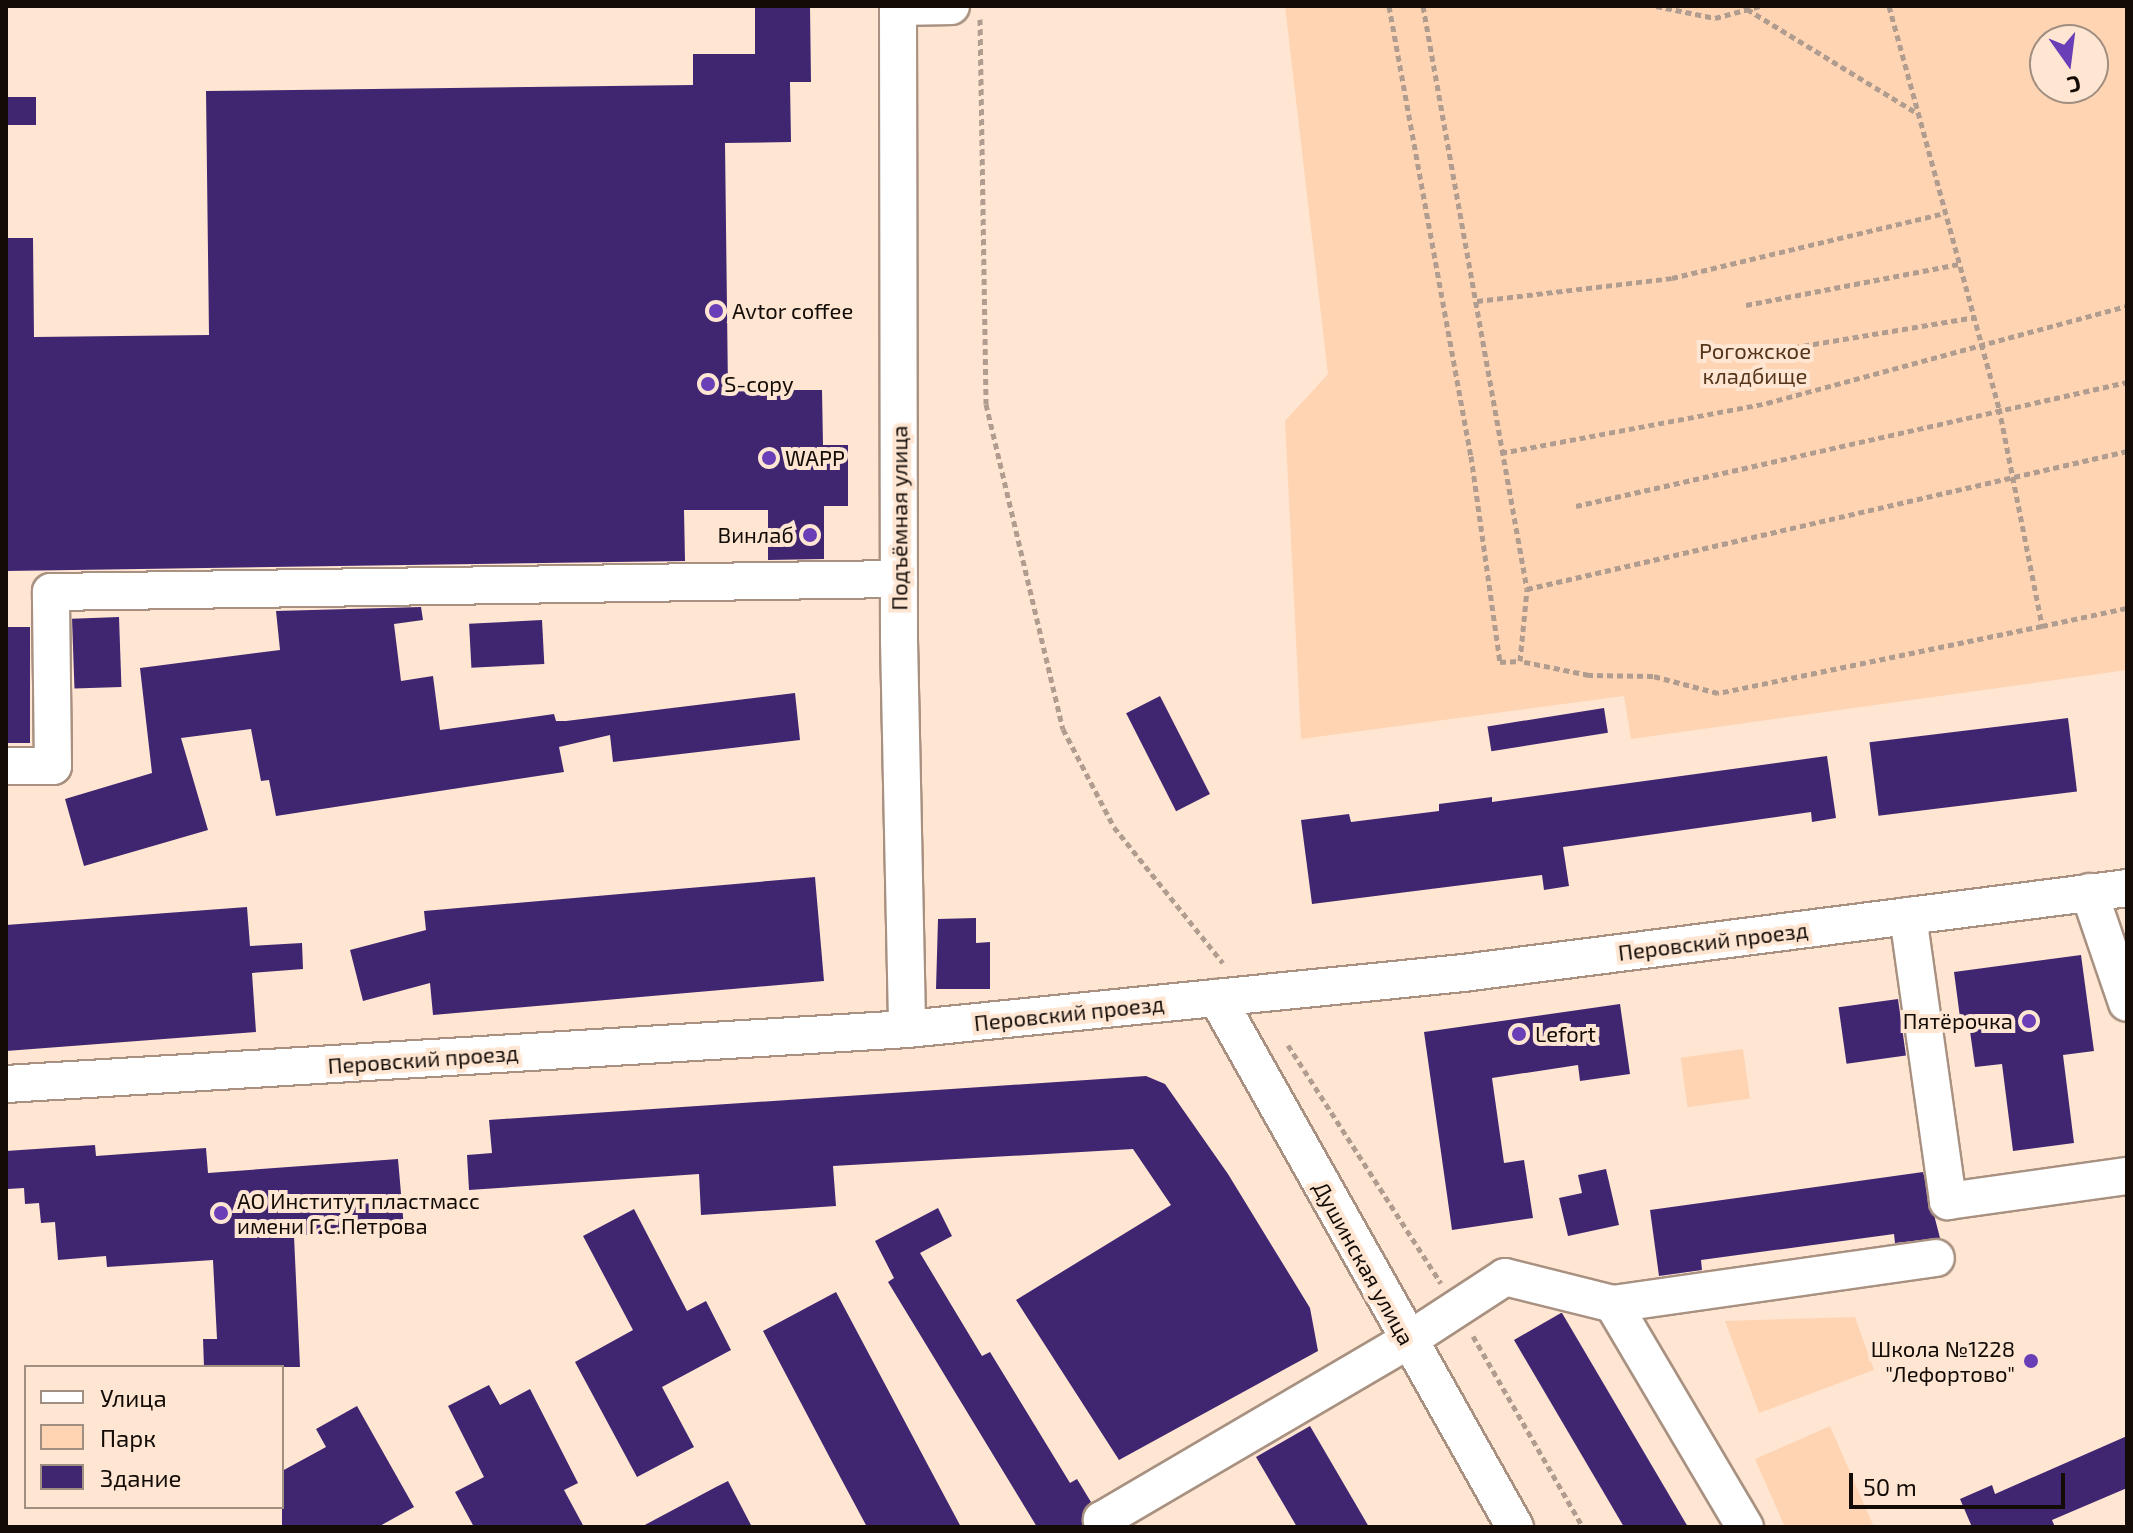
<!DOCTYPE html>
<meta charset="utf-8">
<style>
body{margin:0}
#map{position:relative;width:2133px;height:1533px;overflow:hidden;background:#fee6d3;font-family:"Exo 2",sans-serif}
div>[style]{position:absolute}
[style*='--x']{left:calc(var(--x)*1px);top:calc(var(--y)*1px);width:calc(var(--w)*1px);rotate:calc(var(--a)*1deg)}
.green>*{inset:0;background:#ffd4b3;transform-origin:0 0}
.building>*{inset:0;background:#402671;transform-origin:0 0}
.path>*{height:5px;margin-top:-2.5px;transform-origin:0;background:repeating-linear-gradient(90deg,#b09d8f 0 6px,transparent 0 10px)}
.roads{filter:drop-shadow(2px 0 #a89180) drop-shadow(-2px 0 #a89180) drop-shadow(0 2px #a89180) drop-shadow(0 -2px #a89180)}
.minor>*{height:36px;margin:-18px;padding:0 18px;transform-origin:18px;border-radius:18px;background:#fff}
.dots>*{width:22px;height:22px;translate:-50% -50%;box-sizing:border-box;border:4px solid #fee6d3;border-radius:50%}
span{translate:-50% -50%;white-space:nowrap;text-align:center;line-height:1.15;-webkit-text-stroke:8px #fee6d3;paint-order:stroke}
.poi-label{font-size:22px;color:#130b06}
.left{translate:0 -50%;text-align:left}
.right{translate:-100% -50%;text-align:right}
.park-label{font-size:22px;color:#56361b}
.street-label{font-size:22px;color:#130b06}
.frame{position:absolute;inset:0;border:8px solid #130b06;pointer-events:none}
.legend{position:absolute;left:24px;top:1365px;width:260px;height:144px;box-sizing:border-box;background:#fee6d3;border:2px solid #a08e81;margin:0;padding:10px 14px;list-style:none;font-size:24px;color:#130b06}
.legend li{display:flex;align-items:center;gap:16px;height:40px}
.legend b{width:40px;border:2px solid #a08e81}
.north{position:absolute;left:2029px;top:24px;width:80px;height:80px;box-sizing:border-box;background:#fee6d3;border:2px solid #a08e81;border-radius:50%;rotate:166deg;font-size:22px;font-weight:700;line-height:32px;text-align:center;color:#130b06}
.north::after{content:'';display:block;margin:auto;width:28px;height:36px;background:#693eb6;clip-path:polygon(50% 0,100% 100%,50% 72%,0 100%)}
.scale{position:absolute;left:1849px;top:1473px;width:216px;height:36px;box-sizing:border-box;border:4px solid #130b06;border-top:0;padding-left:10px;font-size:24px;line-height:28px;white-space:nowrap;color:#130b06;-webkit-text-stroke:6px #fee6d3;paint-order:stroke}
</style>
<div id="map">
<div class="green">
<div style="clip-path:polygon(evenodd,1285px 6px,2127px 6px,2127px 670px,1631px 739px,1624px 696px,1301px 739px,1285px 421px,1328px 374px,1285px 6px,2045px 40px,2093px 40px,2093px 88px,2045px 88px,2045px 40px)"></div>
<div style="left:1743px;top:1049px;width:50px;height:63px;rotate:82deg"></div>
<div style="clip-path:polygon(1855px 1317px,1874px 1370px,1759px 1413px,1725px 1321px)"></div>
<div style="clip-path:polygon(1830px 1426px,1874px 1527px,1785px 1527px,1755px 1459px)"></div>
</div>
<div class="building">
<div style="clip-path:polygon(755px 6px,810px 6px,811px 82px,790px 82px,791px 142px,725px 143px,728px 390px,822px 390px,823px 445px,848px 445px,848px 506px,824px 506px,824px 559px,768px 560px,768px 510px,684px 510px,685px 561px,6px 571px,6px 238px,33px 238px,34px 337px,209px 335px,206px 91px,693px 85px,693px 54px,755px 54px)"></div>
<div style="left:6px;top:97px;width:30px;height:28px"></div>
<div style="clip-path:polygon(421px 607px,423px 620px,394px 624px,401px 681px,433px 676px,440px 730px,554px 714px,556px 721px,566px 721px,795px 693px,800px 740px,613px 762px,610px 735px,559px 747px,564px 772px,276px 816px,269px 780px,261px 781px,251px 729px,181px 738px,208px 830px,84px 866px,65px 799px,152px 773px,140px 668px,280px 650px,276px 611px)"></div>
<div style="left:119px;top:617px;width:70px;height:47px;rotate:88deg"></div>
<div style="left:542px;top:620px;width:44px;height:73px;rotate:87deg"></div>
<div style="left:6px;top:627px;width:24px;height:116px"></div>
<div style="left:1160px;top:696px;width:110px;height:38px;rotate:63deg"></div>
<div style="left:1604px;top:708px;width:25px;height:118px;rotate:81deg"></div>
<div style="left:2068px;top:718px;width:74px;height:200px;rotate:83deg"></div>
<div style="clip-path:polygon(1827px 756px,1836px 818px,1812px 822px,1811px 812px,1563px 847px,1569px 886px,1544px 890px,1542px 875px,1312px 904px,1301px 820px,1349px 814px,1351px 822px,1439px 811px,1439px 804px,1492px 797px,1492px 802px)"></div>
<div style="clip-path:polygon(815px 877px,824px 981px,433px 1015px,430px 983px,363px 1001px,350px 950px,426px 930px,424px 911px)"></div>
<div style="clip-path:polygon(247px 907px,250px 946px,302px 943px,303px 969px,252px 973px,256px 1032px,6px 1051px,6px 925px)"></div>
<div style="clip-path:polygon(976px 918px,976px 943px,990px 942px,990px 989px,936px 989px,938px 919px)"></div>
<div style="clip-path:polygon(2081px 955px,2094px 1051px,2063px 1055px,2074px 1143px,2013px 1151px,2002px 1064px,1975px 1067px,1969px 1024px,1961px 1025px,1954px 972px)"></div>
<div style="left:1898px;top:999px;width:57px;height:60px;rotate:82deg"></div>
<div style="clip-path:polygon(1620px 1004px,1630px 1074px,1580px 1081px,1578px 1065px,1492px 1078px,1504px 1163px,1524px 1160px,1533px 1218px,1452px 1230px,1424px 1032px)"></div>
<div style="clip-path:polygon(1146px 1076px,1165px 1084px,1228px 1174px,1310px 1308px,1318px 1351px,1119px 1460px,1016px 1300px,1171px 1205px,1133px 1149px,833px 1166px,836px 1206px,701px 1215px,699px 1174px,469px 1190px,467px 1155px,492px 1153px,489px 1120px)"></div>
<div style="clip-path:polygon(95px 1145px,96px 1156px,206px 1148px,208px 1173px,398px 1159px,404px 1228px,294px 1236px,300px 1367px,204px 1367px,203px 1339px,217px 1339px,213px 1260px,107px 1267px,106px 1256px,58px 1260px,55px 1222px,41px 1223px,39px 1203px,25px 1204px,24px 1188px,8px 1189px,6px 1151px)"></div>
<div style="clip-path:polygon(1606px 1169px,1619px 1225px,1568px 1236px,1559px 1198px,1582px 1193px,1578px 1175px)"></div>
<div style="clip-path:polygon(1923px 1172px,1940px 1238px,1895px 1243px,1894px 1234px,1701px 1260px,1702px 1270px,1659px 1276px,1650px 1210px)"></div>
<div style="clip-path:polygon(938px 1208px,952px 1236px,920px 1253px,982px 1356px,990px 1352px,1070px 1483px,1077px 1479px,1091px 1502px,1083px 1511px,1083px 1527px,1037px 1527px,888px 1282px,894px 1278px,875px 1241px)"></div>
<div style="clip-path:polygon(634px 1209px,687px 1311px,706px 1301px,731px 1350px,662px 1387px,694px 1447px,637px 1477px,575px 1362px,633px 1330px,583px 1236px)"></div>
<div style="clip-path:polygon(836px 1292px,930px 1469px,961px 1527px,867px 1527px,830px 1458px,763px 1331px)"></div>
<div style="clip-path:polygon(1561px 1313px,1562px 1313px,1688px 1527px,1624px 1527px,1514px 1340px)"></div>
<div style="clip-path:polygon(489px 1385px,500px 1405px,530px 1389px,578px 1483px,564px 1490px,584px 1527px,474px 1527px,455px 1492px,484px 1477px,448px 1406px)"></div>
<div style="clip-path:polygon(357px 1406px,414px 1507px,378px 1527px,282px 1527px,282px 1471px,326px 1447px,316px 1429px)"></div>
<div style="clip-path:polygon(1310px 1426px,1369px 1527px,1297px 1527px,1256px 1457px)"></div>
<div style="clip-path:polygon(2127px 1436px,2127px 1488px,2052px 1520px,2055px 1527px,1972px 1527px,1960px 1499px,1992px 1485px,1995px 1494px)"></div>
<div style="clip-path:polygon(728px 1481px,752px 1527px,641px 1527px,716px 1487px)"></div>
</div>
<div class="path">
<div style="--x:1389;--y:6;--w:457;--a:79.7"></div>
<div style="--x:1471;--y:456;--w:208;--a:82"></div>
<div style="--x:1500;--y:662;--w:20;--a:-3"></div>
<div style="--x:1423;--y:6;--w:592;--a:79.89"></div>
<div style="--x:1656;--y:6;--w:60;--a:11.5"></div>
<div style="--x:1715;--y:18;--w:47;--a:-14.9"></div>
<div style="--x:1889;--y:6;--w:417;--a:74.7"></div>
<div style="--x:1999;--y:408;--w:222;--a:78.8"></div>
<div style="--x:2042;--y:626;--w:87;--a:-12"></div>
<div style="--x:1747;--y:9;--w:199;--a:31.5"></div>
<div style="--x:980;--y:19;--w:385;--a:89.1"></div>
<div style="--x:986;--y:404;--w:334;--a:76.7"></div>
<div style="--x:1063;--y:729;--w:110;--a:62.5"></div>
<div style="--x:1114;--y:827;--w:174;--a:51.3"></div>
<div style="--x:1477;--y:301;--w:196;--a:-6.7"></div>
<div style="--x:1672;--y:278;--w:281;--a:-13.4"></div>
<div style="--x:1746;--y:305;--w:217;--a:-10.9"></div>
<div style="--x:1754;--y:354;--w:223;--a:-9.5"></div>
<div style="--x:1501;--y:453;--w:271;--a:-10.6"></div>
<div style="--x:1767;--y:403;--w:373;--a:-15.1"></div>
<div style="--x:1576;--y:506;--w:565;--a:-12.68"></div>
<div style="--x:2042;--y:626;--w:331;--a:168.3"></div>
<div style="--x:1718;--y:693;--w:67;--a:-165.3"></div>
<div style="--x:1653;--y:676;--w:64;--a:-179.1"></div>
<div style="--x:1589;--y:675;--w:70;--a:-168.5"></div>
<div style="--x:1520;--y:661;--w:72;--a:-84.4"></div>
<div style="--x:1527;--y:589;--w:616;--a:-12.95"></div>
<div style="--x:1288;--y:1045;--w:283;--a:57.3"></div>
<div style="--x:1473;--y:1336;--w:220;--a:60.1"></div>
</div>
<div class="roads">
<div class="minor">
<div style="--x:898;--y:6;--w:634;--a:89.91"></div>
<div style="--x:899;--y:640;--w:389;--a:88.8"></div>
<div style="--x:898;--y:7;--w:53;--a:-1.1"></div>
<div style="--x:6;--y:766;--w:47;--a:0"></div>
<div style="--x:53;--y:766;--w:174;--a:-90.7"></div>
<div style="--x:51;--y:592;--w:848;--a:-0.88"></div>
<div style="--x:2089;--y:892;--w:117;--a:71.1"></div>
<div style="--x:1908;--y:916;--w:288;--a:82"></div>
<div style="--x:1948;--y:1201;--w:181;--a:-8"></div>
<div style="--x:1217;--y:998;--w:607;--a:60.61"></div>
<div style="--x:6;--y:1084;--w:903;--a:-3.49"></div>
<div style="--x:907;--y:1029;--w:559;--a:-5.75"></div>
<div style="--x:1463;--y:973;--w:669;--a:-7.29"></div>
<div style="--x:1613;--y:1304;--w:259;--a:59.4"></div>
<div style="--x:1107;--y:1527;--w:9;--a:-126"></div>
<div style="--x:1102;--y:1520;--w:354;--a:-30.4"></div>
<div style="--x:1407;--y:1341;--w:117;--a:-33.1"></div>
<div style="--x:1505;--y:1277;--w:111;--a:14"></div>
<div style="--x:1613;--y:1304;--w:326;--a:-8.1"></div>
</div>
</div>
<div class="dots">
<div style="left:716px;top:311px;background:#693eb6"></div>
<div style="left:708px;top:384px;background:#693eb6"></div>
<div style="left:769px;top:458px;background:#693eb6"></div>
<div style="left:810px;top:535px;background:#693eb6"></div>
<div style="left:2029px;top:1021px;background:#693eb6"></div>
<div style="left:1519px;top:1034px;background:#693eb6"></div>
<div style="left:221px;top:1213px;background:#693eb6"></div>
<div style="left:2031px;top:1361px;background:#693eb6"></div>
</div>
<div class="poi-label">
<span class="left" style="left:732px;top:311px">Avtor coffee</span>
<span class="left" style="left:724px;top:384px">S-copy</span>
<span class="left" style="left:785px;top:458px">WAPP</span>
<span class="right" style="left:794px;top:535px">Винлаб</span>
<span class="right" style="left:2013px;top:1021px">Пятёрочка</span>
<span class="left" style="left:1535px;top:1034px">Lefort</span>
<span class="left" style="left:237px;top:1213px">АО Институт пластмасс<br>имени Г.С.Петрова</span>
<span class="right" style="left:2015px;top:1361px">Школа №1228<br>"Лефортово"</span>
</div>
<div class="park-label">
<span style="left:1755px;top:363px">Рогожское<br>кладбище</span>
</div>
<div class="street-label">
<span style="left:899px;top:518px;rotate:-90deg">Подъёмная улица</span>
<span style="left:1713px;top:941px;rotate:-7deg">Перовский проезд</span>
<span style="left:1069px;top:1013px;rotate:-6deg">Перовский проезд</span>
<span style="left:423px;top:1059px;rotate:-4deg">Перовский проезд</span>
<span style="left:1364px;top:1263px;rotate:61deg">Душинская улица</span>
</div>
<div class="frame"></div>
<ul class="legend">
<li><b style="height:10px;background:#fff"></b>Улица</li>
<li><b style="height:22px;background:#ffd4b3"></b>Парк</li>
<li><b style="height:22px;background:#402671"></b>Здание</li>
</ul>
<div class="north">С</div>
<div class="scale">50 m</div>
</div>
